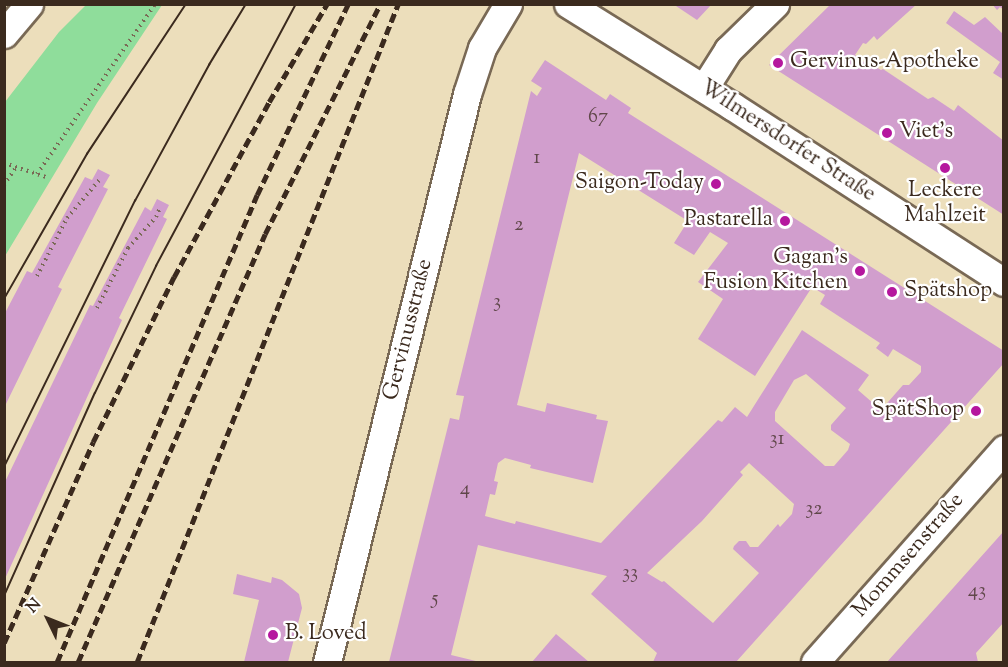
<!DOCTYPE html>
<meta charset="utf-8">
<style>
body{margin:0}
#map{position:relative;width:1008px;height:667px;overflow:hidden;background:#ecdebb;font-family:"Sorts Mill Goudy",serif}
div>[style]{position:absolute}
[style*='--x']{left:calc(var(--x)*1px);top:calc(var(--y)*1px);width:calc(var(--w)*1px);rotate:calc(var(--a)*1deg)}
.green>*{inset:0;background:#8fdd9b}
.building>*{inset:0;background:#d19ecd}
.path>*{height:4px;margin-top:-2px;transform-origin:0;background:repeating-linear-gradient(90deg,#796955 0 1.5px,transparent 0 6px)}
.roads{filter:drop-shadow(2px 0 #796955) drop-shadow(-2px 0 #796955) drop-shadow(0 2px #796955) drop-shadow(0 -2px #796955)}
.minor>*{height:27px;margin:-13.5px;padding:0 13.5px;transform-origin:13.5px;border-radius:13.5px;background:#fff}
.tram>*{height:1.5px;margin:-0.75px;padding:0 0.75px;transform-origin:0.75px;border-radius:0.75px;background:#3b2a1e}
.rail>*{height:4.5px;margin-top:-2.25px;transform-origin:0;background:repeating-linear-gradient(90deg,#3b2a1e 0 9px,transparent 0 13.5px)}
.dots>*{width:16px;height:16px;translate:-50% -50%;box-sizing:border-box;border:3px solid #fff;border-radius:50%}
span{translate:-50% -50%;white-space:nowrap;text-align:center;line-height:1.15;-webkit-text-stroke:4.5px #fff;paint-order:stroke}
.number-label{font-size:20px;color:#60474a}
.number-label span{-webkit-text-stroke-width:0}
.poi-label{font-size:22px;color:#3b2a1e}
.left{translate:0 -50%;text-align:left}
.right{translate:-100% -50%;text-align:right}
.street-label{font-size:22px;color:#3b2a1e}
.frame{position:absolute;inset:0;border:6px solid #3b2a1e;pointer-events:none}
.north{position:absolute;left:18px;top:589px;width:60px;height:60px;-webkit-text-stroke:4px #fff;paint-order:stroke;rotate:313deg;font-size:16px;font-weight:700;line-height:24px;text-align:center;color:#3b2a1e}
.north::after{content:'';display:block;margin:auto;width:21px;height:27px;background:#3b2a1e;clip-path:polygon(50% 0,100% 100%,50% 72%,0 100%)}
</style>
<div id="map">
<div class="green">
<div style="clip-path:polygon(86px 5px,162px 5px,97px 103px,5px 256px,5px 102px,59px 32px)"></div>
</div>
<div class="building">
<div style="clip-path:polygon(673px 4px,712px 4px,697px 20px)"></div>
<div style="clip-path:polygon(831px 4px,917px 4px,877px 40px,874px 36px,866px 44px,863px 43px,855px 55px,869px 66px,871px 64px,881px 70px,883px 69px,928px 99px,933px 97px,954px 111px,958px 105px,1004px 141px,1004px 215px,769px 65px)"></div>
<div style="clip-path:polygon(992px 4px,1004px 4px,1004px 10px,1000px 7px,997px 10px)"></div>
<div style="clip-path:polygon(954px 11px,974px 25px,985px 17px,1004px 35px,1004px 80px,993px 73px,1000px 62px,946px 23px)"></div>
<div style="clip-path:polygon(evenodd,545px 60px,606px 100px,610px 94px,631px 108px,628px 113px,1004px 351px,1004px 363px,736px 662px,653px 662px,657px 653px,591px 594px,607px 576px,478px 545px,451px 655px,480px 662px,389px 662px,450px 418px,459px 420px,464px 396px,456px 395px,531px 91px,537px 96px,542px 88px,531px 81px,545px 60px,579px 153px,688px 221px,674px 243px,694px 255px,710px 232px,728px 243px,698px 282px,723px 299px,698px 339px,755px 376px,812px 287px,825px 295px,820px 304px,880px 343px,876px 348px,888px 357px,893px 349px,921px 366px,921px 372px,909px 385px,903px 385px,881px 410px,858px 390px,869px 375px,802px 330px,747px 417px,735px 407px,722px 422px,718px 420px,601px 543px,516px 521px,515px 524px,485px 516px,490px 494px,495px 495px,498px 482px,494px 481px,498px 463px,505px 458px,531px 465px,530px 468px,593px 483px,608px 421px,596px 419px,597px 415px,547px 403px,545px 412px,517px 405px,579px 153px,545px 60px,806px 374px,846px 408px,831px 425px,831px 430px,850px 444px,848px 450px,834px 466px,825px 466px,775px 421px,775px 412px,794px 380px,806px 374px,545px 60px,749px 463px,794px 504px,792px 514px,780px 527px,778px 524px,758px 547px,750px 547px,746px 541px,739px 541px,734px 546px,733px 549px,759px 573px,713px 623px,664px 581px,662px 582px,647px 573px,702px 521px,743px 475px,740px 472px,749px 463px)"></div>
<div style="clip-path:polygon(98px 169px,110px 175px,103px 187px,108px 189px,58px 287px,62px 289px,4px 408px,4px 315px,27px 271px,32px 273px,85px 177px,92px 180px)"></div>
<div style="clip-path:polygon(157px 199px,169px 205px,163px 217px,167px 219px,119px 318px,122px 320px,4px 581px,4px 484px,90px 305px,93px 306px,145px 207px,151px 211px)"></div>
<div style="clip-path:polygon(1004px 531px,1004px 622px,976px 653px,978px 662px,887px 662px)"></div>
<div style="clip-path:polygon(237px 574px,271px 583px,272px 577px,282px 580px,299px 594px,302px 608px,288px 662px,244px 662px,259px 600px,233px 594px)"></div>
<div style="clip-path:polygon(556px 634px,589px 662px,532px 662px)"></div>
</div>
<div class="path">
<div style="--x:4;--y:163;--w:47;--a:18.4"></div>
<div style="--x:37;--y:174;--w:207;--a:-55.2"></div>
<div style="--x:4;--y:185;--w:22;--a:-56"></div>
<div style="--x:37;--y:276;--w:65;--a:-62.7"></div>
<div style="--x:67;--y:218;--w:52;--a:-49.6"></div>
<div style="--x:97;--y:308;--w:68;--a:-62.7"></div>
<div style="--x:128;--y:248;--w:42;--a:-47.9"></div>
<div style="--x:156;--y:217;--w:10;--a:-66"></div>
</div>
<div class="roads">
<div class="minor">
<div style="--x:568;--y:4;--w:193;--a:31.9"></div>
<div style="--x:732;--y:106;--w:324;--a:32.9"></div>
<div style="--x:4;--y:34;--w:39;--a:-50"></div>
<div style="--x:704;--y:88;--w:45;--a:-57.7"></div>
<div style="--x:728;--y:50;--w:66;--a:-44.4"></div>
<div style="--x:327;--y:662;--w:585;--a:-76.15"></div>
<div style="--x:467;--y:94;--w:48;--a:-71.9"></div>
<div style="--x:482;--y:48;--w:51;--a:-59.4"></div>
<div style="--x:815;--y:662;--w:285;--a:-48.4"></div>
</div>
</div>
<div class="tram">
<div style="--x:4;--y:299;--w:167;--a:-60.2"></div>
<div style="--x:87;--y:154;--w:180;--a:-56.6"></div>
<div style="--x:4;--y:467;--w:297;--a:-63.8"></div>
<div style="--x:135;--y:201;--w:155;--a:-61.4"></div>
<div style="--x:209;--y:65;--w:71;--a:-58.8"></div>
<div style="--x:4;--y:596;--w:222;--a:-65.9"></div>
<div style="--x:95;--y:393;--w:141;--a:-64.3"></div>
<div style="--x:156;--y:266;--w:297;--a:-61.9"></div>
</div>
<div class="rail">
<div style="--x:4;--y:643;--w:220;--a:-66.1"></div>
<div style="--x:93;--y:442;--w:184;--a:-63.9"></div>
<div style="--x:174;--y:277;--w:199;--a:-61.5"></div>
<div style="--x:269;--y:102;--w:114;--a:-59.4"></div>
<div style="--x:57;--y:662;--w:508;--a:-66.82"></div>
<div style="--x:257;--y:195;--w:212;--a:-64.5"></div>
<div style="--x:78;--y:662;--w:467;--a:-66.4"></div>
<div style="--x:265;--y:234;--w:257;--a:-63.4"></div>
<div style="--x:137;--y:662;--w:708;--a:-68.36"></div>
</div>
<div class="dots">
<div style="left:778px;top:63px;background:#b5179e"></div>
<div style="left:887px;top:133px;background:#b5179e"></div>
<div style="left:945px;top:168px;background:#b5179e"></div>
<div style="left:716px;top:184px;background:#b5179e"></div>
<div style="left:785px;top:221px;background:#b5179e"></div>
<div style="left:860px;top:271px;background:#b5179e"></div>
<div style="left:892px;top:292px;background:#b5179e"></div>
<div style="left:976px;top:411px;background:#b5179e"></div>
<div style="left:273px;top:635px;background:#b5179e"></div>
</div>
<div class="number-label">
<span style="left:598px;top:117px">67</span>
<span style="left:537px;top:158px">1</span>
<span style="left:519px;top:225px">2</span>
<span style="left:497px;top:302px">3</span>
<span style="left:777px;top:439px">31</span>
<span style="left:465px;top:489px">4</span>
<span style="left:814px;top:509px">32</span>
<span style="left:630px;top:573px">33</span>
<span style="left:977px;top:591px">43</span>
<span style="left:435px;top:599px">5</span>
</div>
<div class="poi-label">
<span class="left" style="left:790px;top:63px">Gervinus-Apotheke</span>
<span class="left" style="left:899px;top:133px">Viet's</span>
<span class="right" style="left:704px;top:184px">Saigon-Today</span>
<span style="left:945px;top:204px">Leckere<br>Mahlzeit</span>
<span class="right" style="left:773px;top:221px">Pastarella</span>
<span class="right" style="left:848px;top:271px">Gagan's<br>Fusion Kitchen</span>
<span class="left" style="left:904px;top:292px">Spätshop</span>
<span class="right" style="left:964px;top:411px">SpätShop</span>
<span class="left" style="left:285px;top:635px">B. Loved</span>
</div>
<div class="street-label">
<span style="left:787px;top:142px;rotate:33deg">Wilmersdorfer Straße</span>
<span style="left:409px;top:330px;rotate:-76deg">Gervinusstraße</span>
<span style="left:909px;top:556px;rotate:-49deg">Mommsenstraße</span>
</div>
<div class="frame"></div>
<div class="north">N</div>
</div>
